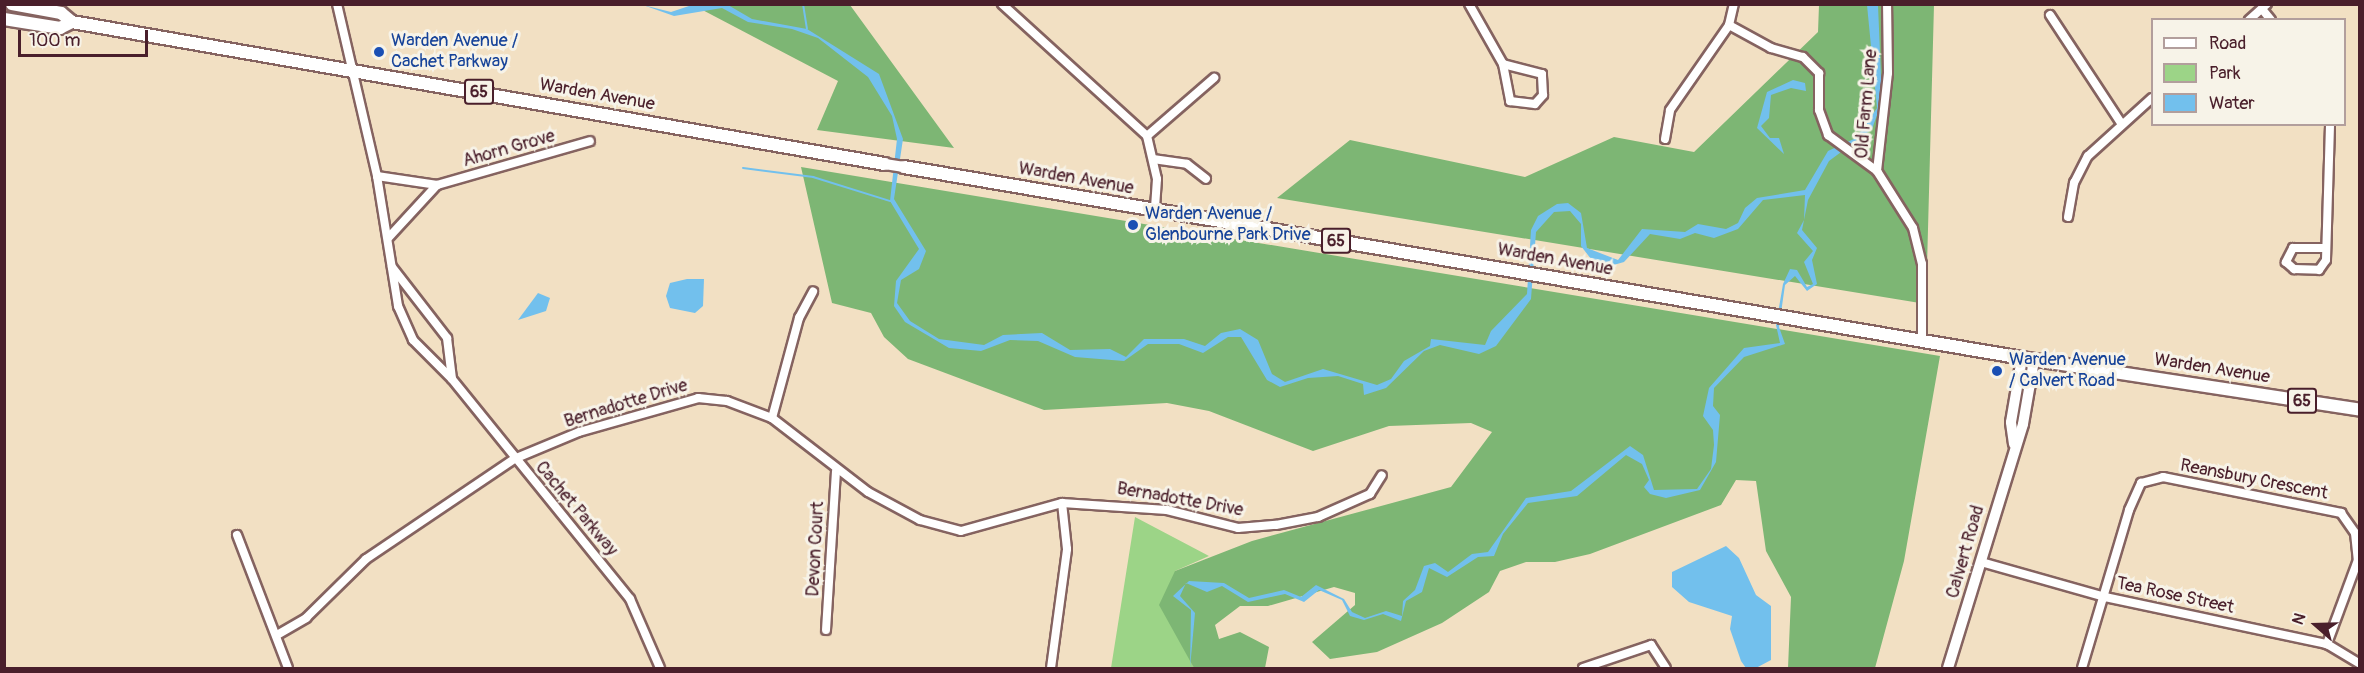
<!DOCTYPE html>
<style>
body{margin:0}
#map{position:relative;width:2364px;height:673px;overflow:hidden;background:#f2e0c3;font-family:Pangolin,sans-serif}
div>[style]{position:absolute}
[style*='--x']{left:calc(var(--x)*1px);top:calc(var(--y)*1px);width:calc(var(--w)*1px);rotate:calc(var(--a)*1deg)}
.green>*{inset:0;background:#9cd487}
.forest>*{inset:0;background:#7db674}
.water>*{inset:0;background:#72c0ed}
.stream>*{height:2px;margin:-1px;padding:0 1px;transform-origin:1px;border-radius:1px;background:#72c0ed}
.roads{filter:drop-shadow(2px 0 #856360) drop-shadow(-2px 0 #856360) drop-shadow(0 2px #856360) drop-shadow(0 -2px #856360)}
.street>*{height:8px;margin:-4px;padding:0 4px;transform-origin:4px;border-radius:4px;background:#fff}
.secondary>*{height:10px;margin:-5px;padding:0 5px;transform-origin:5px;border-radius:5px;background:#fff}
.primary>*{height:12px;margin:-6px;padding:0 6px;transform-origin:6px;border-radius:6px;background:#fff}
.dots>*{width:16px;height:16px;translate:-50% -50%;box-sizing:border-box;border:3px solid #f7f3e8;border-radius:50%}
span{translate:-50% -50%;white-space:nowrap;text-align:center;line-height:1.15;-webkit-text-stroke:6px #f7f3e8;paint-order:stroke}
.shield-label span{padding:2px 4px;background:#f7f3e8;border:2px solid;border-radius:4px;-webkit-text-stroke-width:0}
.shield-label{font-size:16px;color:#4a1f2b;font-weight:700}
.transit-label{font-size:18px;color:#164399}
.left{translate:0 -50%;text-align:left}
.street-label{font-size:18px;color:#4a1f2b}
.frame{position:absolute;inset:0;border:6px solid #4a1f2b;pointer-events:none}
.legend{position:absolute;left:2151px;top:18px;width:195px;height:108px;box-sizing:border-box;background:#f7f3e8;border:2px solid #b29e9c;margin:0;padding:8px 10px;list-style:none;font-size:18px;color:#4a1f2b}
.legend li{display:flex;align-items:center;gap:12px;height:30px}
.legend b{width:30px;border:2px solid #b29e9c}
.north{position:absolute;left:2286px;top:595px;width:60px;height:60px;-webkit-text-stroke:4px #f7f3e8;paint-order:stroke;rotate:290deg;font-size:16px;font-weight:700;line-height:24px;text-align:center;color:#4a1f2b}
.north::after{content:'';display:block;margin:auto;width:21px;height:27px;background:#4a1f2b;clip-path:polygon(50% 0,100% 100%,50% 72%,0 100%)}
.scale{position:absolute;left:18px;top:30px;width:130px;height:27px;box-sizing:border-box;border:3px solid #4a1f2b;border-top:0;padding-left:8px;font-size:18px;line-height:21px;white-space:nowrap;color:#4a1f2b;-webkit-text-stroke:4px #f7f3e8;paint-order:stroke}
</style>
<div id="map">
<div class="green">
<div style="clip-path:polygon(1135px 517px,1209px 556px,1175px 571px,1183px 644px,1194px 668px,1111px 668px)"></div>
</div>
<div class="forest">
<div style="clip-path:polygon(693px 5px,850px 5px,954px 148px,817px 130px,838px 81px)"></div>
<div style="clip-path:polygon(1819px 5px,1934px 5px,1926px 304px,1277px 198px,1350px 140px,1525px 177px,1614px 137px,1694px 152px,1818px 32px)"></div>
<div style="clip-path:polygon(801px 167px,1940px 356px,1904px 561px,1875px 668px,1788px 668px,1791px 597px,1766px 551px,1756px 481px,1736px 480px,1721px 505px,1590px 554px,1555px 562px,1526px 562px,1500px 571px,1489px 592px,1442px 623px,1377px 652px,1330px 659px,1312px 642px,1355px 605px,1355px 593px,1334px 587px,1268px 606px,1240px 606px,1215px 625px,1219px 639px,1240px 632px,1269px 647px,1265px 668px,1194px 668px,1159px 605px,1175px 571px,1252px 541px,1451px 487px,1492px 432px,1471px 423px,1389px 426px,1313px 451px,1209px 411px,1167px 403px,1044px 410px,908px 359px,884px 337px,871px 313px,832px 303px)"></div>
</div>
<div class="water">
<div style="clip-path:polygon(643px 5px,671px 12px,692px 5px,728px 5px,752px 19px,807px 29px,879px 74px,903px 139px,894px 199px,926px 251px,919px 269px,901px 280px,897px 303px,910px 321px,939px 339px,984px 345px,1003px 335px,1042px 333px,1070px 350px,1110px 349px,1126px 357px,1144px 339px,1184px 339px,1205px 346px,1221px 333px,1240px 329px,1258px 340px,1272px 374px,1285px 382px,1323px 369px,1377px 385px,1391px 379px,1404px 361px,1430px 346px,1431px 339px,1485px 345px,1491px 331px,1527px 294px,1531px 230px,1538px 216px,1557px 204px,1568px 203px,1581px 213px,1587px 248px,1618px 260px,1642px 229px,1685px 232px,1698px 224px,1726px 229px,1738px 223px,1745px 208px,1757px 198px,1805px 190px,1828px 151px,1856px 138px,1877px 108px,1867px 5px,1878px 5px,1882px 101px,1872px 129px,1829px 161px,1808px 200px,1802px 230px,1817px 248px,1812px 260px,1817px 284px,1807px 291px,1795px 276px,1785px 285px,1779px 327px,1785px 344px,1744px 357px,1714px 388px,1713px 406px,1720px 415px,1716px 462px,1700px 490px,1666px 498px,1650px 494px,1644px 487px,1649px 480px,1642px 464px,1626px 455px,1577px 496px,1528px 503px,1503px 534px,1494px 556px,1478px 557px,1447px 577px,1429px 568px,1422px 592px,1406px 601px,1401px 621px,1383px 614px,1364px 620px,1350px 616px,1342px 600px,1319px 590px,1304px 602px,1285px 594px,1248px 602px,1222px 586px,1207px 592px,1186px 583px,1180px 596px,1195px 613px,1190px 668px,1191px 610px,1173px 596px,1189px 581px,1224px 583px,1249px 598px,1284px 590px,1301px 597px,1316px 585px,1344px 599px,1352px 612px,1365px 618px,1386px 611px,1402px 616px,1403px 601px,1415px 590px,1424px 566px,1435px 563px,1448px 572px,1472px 554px,1488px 552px,1526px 498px,1571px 491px,1630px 446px,1643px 455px,1654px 490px,1697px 489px,1711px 469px,1714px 445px,1713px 430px,1703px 416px,1709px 388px,1744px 348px,1780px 343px,1776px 325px,1783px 284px,1790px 269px,1797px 270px,1807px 287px,1813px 284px,1804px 262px,1813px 251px,1797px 233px,1804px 220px,1805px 195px,1763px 200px,1738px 229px,1714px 238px,1695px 233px,1680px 239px,1650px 234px,1624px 262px,1610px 266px,1591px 259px,1581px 246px,1581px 224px,1570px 211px,1554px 212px,1536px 232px,1531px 299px,1496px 346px,1479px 354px,1440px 345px,1424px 351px,1386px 388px,1364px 395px,1363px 384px,1338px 376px,1308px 378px,1280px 387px,1267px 380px,1241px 337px,1228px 337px,1203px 353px,1179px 344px,1148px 344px,1124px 361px,1075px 357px,1038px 341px,1010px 340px,981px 351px,949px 348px,905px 322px,894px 306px,896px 281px,919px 249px,890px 201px,897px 139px,892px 116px,868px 77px,818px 38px,792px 29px,748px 22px,722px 8px,674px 16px)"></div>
<div style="clip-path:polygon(1793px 80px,1805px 83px,1806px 91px,1791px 88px,1771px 95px,1769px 118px,1761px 126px,1770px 138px,1779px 138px,1784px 154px,1757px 128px,1767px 92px)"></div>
<div style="clip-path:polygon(687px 279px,704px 279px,703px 306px,695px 313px,670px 308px,666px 296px,670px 283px)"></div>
<div style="clip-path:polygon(538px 293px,550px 298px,546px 311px,518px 320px)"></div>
<div style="clip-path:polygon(1726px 546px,1739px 558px,1756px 595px,1771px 606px,1771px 660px,1756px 668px,1746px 668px,1741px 661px,1730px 629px,1732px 616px,1689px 602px,1672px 587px,1672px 572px)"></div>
</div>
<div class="stream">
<div style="--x:803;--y:4;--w:25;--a:81"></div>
<div style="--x:743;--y:168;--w:71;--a:7.3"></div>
<div style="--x:813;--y:177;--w:81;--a:17.3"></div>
</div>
<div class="roads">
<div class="street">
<div style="--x:337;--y:4;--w:177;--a:76.9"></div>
<div style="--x:377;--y:176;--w:132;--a:80.8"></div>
<div style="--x:398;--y:306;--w:37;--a:66"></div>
<div style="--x:413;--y:340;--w:55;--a:45"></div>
<div style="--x:452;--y:379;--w:283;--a:51"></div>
<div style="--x:630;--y:599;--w:75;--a:66.5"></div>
<div style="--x:1002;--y:4;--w:196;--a:42.3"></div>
<div style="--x:1147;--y:136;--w:44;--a:76.9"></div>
<div style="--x:1157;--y:179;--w:32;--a:94"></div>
<div style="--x:1469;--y:4;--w:69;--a:60.5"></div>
<div style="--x:1503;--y:64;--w:38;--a:79"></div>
<div style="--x:1510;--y:101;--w:25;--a:7"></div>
<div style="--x:1535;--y:104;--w:12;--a:-48"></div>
<div style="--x:1543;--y:95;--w:21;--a:-93"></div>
<div style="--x:1542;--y:74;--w:40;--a:-165.6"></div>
<div style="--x:2262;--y:9;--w:14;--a:51"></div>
<div style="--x:2050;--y:15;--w:129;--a:56.7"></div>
<div style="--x:2249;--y:20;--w:24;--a:-42"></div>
<div style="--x:1729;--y:25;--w:48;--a:28.7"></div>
<div style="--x:1771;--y:48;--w:33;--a:16"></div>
<div style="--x:1803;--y:57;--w:23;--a:45"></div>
<div style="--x:1819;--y:73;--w:37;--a:90"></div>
<div style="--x:1819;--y:110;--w:27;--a:70"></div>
<div style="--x:1828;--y:135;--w:61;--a:36.3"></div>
<div style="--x:1877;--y:171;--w:67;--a:57.7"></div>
<div style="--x:1913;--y:228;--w:37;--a:76"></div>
<div style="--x:1922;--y:264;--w:77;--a:90"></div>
<div style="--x:1147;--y:136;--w:89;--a:-40.9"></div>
<div style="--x:1665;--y:139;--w:29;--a:-80"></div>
<div style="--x:1670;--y:110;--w:103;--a:-55.2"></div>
<div style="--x:1729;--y:25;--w:22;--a:-77"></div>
<div style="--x:1153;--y:159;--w:34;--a:8"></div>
<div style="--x:1187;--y:164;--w:24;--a:38"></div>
<div style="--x:1877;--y:171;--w:99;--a:-83.6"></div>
<div style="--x:1888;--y:73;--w:69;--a:-90.8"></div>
<div style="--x:377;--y:176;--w:61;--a:8.5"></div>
<div style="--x:437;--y:185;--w:71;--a:132.7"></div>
<div style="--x:437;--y:185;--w:159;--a:-16"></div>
<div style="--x:2068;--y:217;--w:35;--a:-80"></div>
<div style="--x:2074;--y:183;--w:30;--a:-63"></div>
<div style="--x:2088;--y:156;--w:86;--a:-42.2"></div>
<div style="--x:2324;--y:248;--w:31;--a:180"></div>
<div style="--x:2293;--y:248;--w:16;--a:117"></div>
<div style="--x:2286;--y:262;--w:11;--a:41"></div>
<div style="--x:2294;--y:269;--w:25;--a:2"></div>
<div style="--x:2319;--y:270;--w:12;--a:-55"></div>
<div style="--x:2326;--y:260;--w:136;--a:-88.3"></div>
<div style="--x:392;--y:267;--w:90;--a:52.2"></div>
<div style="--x:447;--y:338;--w:41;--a:83"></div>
<div style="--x:772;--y:418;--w:104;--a:-74.9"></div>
<div style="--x:799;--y:318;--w:30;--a:-62"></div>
<div style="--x:237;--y:535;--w:142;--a:69"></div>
<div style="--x:1981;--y:562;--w:129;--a:15.8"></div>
<div style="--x:2105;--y:597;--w:227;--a:12"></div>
<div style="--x:2327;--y:644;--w:39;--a:31"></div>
<div style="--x:826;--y:630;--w:159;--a:-86.4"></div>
<div style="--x:277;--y:635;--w:34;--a:-30"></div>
<div style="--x:306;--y:618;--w:84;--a:-44.5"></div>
<div style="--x:366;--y:559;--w:179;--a:-34"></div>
<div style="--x:514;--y:459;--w:70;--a:-22.6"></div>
<div style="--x:579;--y:432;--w:124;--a:-15.9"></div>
<div style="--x:698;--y:398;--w:29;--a:6"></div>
<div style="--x:727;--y:401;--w:48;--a:20.7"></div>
<div style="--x:772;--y:418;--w:121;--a:37.6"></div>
<div style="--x:868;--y:492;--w:59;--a:28.3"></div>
<div style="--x:920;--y:520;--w:42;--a:15"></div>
<div style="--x:961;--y:531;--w:105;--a:-15.5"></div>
<div style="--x:1062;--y:503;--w:105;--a:3.8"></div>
<div style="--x:1167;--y:510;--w:73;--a:14.2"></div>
<div style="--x:1238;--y:528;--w:38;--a:-5"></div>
<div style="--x:1276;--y:525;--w:43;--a:-10.8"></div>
<div style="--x:1318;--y:517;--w:57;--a:-23.9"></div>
<div style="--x:1370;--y:494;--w:22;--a:-58"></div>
<div style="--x:1051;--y:668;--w:120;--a:-82.3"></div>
<div style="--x:1067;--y:549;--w:46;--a:-96.2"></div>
<div style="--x:1583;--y:668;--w:72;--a:-18.7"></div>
<div style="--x:1651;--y:645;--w:27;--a:57"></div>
<div style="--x:2082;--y:668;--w:165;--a:-73.4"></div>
<div style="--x:2129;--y:510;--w:30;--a:-66"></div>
<div style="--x:2141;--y:483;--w:23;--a:-15"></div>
<div style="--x:2163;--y:477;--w:182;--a:11.4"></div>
<div style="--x:2341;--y:513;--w:24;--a:55"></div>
<div style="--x:2355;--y:533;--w:27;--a:84"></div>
<div style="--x:2358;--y:560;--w:90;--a:110.3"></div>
</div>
<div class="secondary">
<div style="--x:885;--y:164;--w:19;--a:9"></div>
<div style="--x:2014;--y:444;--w:22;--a:-98"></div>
<div style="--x:2011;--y:422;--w:65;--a:-80.2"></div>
<div style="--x:1948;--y:668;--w:255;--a:-72.9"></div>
<div style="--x:2023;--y:424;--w:65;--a:-80.2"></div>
</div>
<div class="primary">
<div style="--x:12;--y:4;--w:50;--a:10.4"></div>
<div style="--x:61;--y:13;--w:14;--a:39"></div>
<div style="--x:72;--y:22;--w:825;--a:9.91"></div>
<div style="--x:4;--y:19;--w:57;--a:9.1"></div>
<div style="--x:60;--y:28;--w:13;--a:-27"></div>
<div style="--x:904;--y:167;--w:1134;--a:9.69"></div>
<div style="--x:2022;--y:358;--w:342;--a:8.7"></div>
</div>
</div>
<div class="dots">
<div style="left:379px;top:52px;background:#1a4fb4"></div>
<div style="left:1133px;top:225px;background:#1a4fb4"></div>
<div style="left:1997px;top:371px;background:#1a4fb4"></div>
</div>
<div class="shield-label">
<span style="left:479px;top:92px">65</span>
<span style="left:1336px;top:241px">65</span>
<span style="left:2302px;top:401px">65</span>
</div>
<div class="transit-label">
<span class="left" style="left:391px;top:52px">Warden Avenue /<br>Cachet Parkway</span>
<span class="left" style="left:1145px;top:225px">Warden Avenue /<br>Glenbourne Park Drive</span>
<span class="left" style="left:2009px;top:371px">Warden Avenue<br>/ Calvert Road</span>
</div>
<div class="street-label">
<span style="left:597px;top:95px;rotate:10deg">Warden Avenue</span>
<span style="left:1867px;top:104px;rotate:-85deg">Old Farm Lane</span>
<span style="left:509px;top:149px;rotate:-16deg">Ahorn Grove</span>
<span style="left:1076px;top:179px;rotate:10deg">Warden Avenue</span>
<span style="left:1555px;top:260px;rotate:10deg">Warden Avenue</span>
<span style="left:2212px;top:369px;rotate:9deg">Warden Avenue</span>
<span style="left:626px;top:404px;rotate:-17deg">Bernadotte Drive</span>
<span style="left:2254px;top:480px;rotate:11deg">Reansbury Crescent</span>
<span style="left:1180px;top:500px;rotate:10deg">Bernadotte Drive</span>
<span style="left:576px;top:509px;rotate:50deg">Cachet Parkway</span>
<span style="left:816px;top:549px;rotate:-87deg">Devon Court</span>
<span style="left:1966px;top:552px;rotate:-74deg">Calvert Road</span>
<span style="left:2175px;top:596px;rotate:12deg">Tea Rose Street</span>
</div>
<div class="frame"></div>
<ul class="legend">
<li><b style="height:8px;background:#fff"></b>Road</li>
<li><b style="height:16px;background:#9cd487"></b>Park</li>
<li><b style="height:16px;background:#72c0ed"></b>Water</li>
</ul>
<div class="north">N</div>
<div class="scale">100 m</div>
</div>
